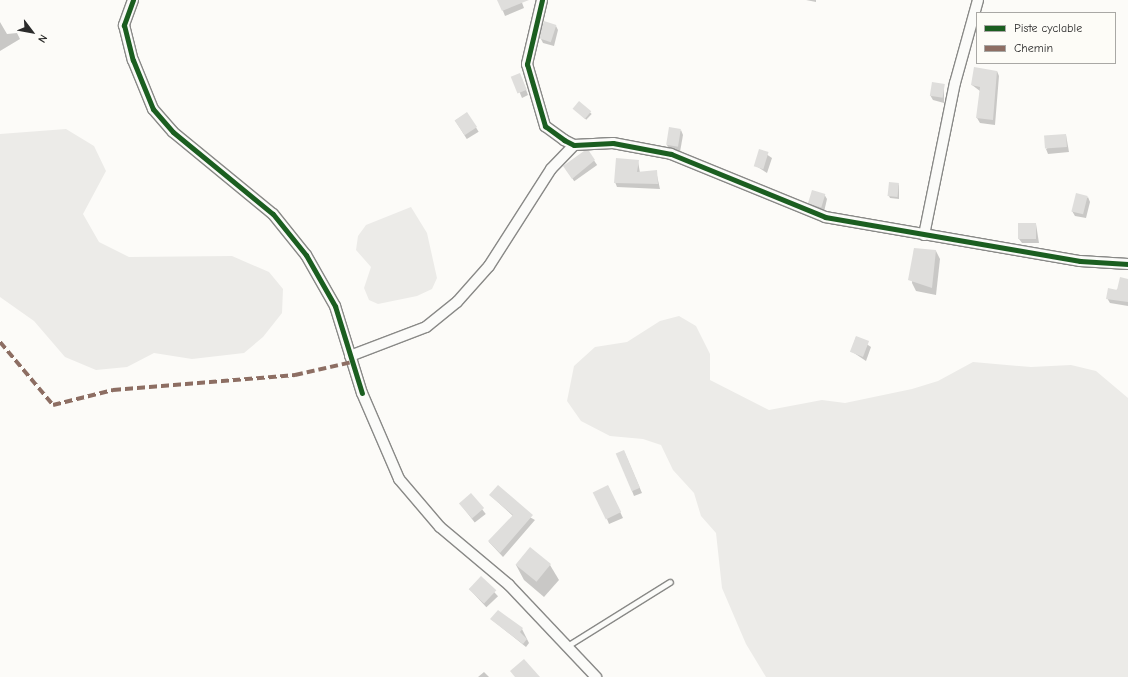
<!DOCTYPE html>
<style>
body{margin:0}
#map{position:relative;width:1128px;height:677px;overflow:hidden;background:#fcfbf8;font-family:"Comic Neue",sans-serif}
div>[style]{position:absolute}
[style*='--x']{left:calc(var(--x)*1px);top:calc(var(--y)*1px);width:calc(var(--w)*1px);rotate:calc(var(--a)*1deg)}
.green>*{inset:0;background:#ecebe8}
.shadow>*{inset:0;background:#0003;transform-origin:0 0}
.building>*{inset:0;background:#dfdedc;transform-origin:0 0}
.roads{filter:drop-shadow(1px 0 #898987) drop-shadow(-1px 0 #898987) drop-shadow(0 1px #898987) drop-shadow(0 -1px #898987)}
.lane>*{height:5px;margin:-2.5px;padding:0 2.5px;transform-origin:2.5px;border-radius:2.5px;background:#fbfbf9}
.street>*{height:10px;margin:-5px;padding:0 5px;transform-origin:5px;border-radius:5px;background:#fbfbf9}
.quiet>*{height:4px;margin-top:-2px;transform-origin:0;background:repeating-linear-gradient(90deg,#8d6e63 0 8px,transparent 0 12px)}
.cycleway>*{height:5px;margin:-2.5px;padding:0 2.5px;transform-origin:2.5px;border-radius:2.5px;background:#1b5e20}
span{translate:-50% -50%;white-space:nowrap;text-align:center;line-height:1.15;-webkit-text-stroke:3px #fdfcf7;paint-order:stroke}
.legend{position:absolute;left:976px;top:12px;width:140px;height:52px;box-sizing:border-box;background:#fdfcf7;border:1px solid #a9a8a5;margin:0;padding:5px 7px;list-style:none;font-size:12px;color:#2b2b2b}
.legend li{display:flex;align-items:center;gap:8px;height:20px}
.legend b{width:20px;border:1px solid #a9a8a5}
.north{position:absolute;left:12px;top:12px;width:40px;height:40px;-webkit-text-stroke:3px #fdfcf7;paint-order:stroke;rotate:122deg;font-size:11px;font-weight:700;line-height:16px;text-align:center;color:#2b2b2b}
.north::after{content:'';display:block;margin:auto;width:14px;height:18px;background:#2b2b2b;clip-path:polygon(50% 0,100% 100%,50% 72%,0 100%)}
</style>
<div id="map">
<div class="green">
<div style="clip-path:polygon(66px 129px,94px 146px,106px 171px,83px 214px,99px 242px,129px 257px,232px 256px,269px 272px,283px 289px,282px 313px,263px 337px,244px 353px,192px 359px,154px 353px,127px 367px,96px 370px,65px 357px,34px 321px,0 297px,0 134px)"></div>
<div style="clip-path:polygon(411px 207px,427px 233px,437px 278px,432px 289px,417px 296px,378px 304px,369px 300px,364px 288px,371px 267px,356px 250px,358px 236px,366px 225px)"></div>
<div style="clip-path:polygon(679px 316px,696px 326px,710px 354px,710px 380px,769px 410px,822px 400px,845px 403px,912px 389px,938px 381px,973px 362px,1031px 367px,1071px 365px,1096px 371px,1128px 398px,1128px 677px,766px 677px,746px 644px,722px 588px,716px 533px,701px 516px,694px 493px,673px 470px,661px 445px,643px 439px,610px 436px,581px 421px,567px 401px,574px 366px,595px 347px,627px 342px,660px 321px)"></div>
</div>
<div class="shadow">
<div style="clip-path:polygon(521px 0,524px 8px,505px 16px,499px 1px)"></div>
<div style="clip-path:polygon(806px 0,816px 0,816px 2px)"></div>
<div style="clip-path:polygon(0 22px,7px 34px,17px 33px,20px 39px,0 51px)"></div>
<div style="clip-path:polygon(556px 26px,558px 30px,554px 46px,543px 43px,541px 39px)"></div>
<div style="clip-path:polygon(997px 71px,999px 76px,995px 125px,980px 123px,977px 118px,980px 91px,972px 85px)"></div>
<div style="clip-path:polygon(513px 77px,522px 79px,528px 95px,522px 98px)"></div>
<div style="clip-path:polygon(944px 85px,944px 103px,933px 100px,930px 95px)"></div>
<div style="left:580px;top:103px;width:16px;height:8px;rotate:43deg"></div>
<div style="left:467px;top:113px;width:22px;height:14px;rotate:58deg"></div>
<div style="clip-path:polygon(681px 130px,683px 135px,680px 152px,669px 150px,667px 145px)"></div>
<div style="clip-path:polygon(1066px 135px,1069px 152px,1048px 154px,1046px 149px)"></div>
<div style="clip-path:polygon(760px 150px,772px 158px,767px 173px,756px 166px)"></div>
<div style="left:588px;top:152px;width:16px;height:28px;rotate:55deg"></div>
<div style="clip-path:polygon(638px 161px,640px 173px,656px 171px,660px 189px,617px 187px,615px 182px)"></div>
<div style="clip-path:polygon(899px 184px,899px 199px,890px 198px,889px 196px)"></div>
<div style="clip-path:polygon(824px 194px,827px 199px,824px 212px,812px 208px,810px 203px)"></div>
<div style="clip-path:polygon(1088px 197px,1090px 202px,1086px 218px,1075px 216px,1072px 211px)"></div>
<div style="clip-path:polygon(1036px 224px,1039px 243px,1022px 243px,1019px 239px)"></div>
<div style="clip-path:polygon(914px 249px,936px 251px,940px 259px,936px 295px,916px 291px,912px 283px)"></div>
<div style="clip-path:polygon(1128px 280px,1128px 306px,1110px 303px,1107px 298px)"></div>
<div style="clip-path:polygon(856px 337px,871px 347px,866px 361px,851px 351px)"></div>
<div style="clip-path:polygon(624px 451px,642px 493px,634px 496px,632px 491px)"></div>
<div style="clip-path:polygon(608px 486px,623px 518px,609px 524px,607px 519px)"></div>
<div style="left:471px;top:495px;width:24px;height:14px;rotate:52deg"></div>
<div style="clip-path:polygon(490px 495px,535px 520px,503px 557px,489px 542px,513px 516px)"></div>
<div style="clip-path:polygon(530px 548px,550px 565px,559px 580px,544px 597px,524px 580px,516px 565px)"></div>
<div style="left:481px;top:578px;width:25px;height:16px;rotate:47deg"></div>
<div style="clip-path:polygon(491px 619px,522px 629px,529px 643px,526px 647px)"></div>
<div style="clip-path:polygon(484px 672px,489px 677px,478px 677px)"></div>
</div>
<div class="building">
<div style="clip-path:polygon(497px 0,529px 0,502px 11px)"></div>
<div style="left:544px;top:21px;width:13px;height:18px;rotate:18deg"></div>
<div style="clip-path:polygon(974px 67px,997px 71px,993px 120px,976px 118px,980px 87px,971px 85px)"></div>
<div style="left:520px;top:73px;width:18px;height:10px;rotate:68deg"></div>
<div style="left:932px;top:82px;width:13px;height:14px;rotate:9deg"></div>
<div style="left:579px;top:101px;width:16px;height:10px;rotate:40deg"></div>
<div style="left:467px;top:112px;width:18px;height:15px;rotate:56deg"></div>
<div style="left:669px;top:127px;width:12px;height:18px;rotate:9deg"></div>
<div style="left:1066px;top:134px;width:13px;height:22px;rotate:86deg"></div>
<div style="left:759px;top:149px;width:10px;height:18px;rotate:17deg"></div>
<div style="clip-path:polygon(584px 151px,589px 151px,595px 160px,572px 179px,563px 166px)"></div>
<div style="clip-path:polygon(616px 158px,639px 160px,637px 172px,657px 170px,658px 184px,614px 183px)"></div>
<div style="left:889px;top:182px;width:10px;height:14px;rotate:6deg"></div>
<div style="left:812px;top:190px;width:14px;height:14px;rotate:17deg"></div>
<div style="left:1076px;top:193px;width:12px;height:19px;rotate:14deg"></div>
<div style="left:1018px;top:223px;width:18px;height:16px"></div>
<div style="clip-path:polygon(914px 248px,936px 250px,932px 288px,908px 280px)"></div>
<div style="clip-path:polygon(1120px 277px,1128px 279px,1128px 302px,1106px 299px,1108px 288px,1117px 290px)"></div>
<div style="left:856px;top:336px;width:14px;height:17px;rotate:21deg"></div>
<div style="left:624px;top:450px;width:41px;height:9px;rotate:67deg"></div>
<div style="clip-path:polygon(498px 485px,533px 515px,500px 553px,488px 541px,513px 515px,489px 495px)"></div>
<div style="left:608px;top:485px;width:30px;height:17px;rotate:64deg"></div>
<div style="left:471px;top:493px;width:20px;height:16px;rotate:49deg"></div>
<div style="left:530px;top:547px;width:27px;height:23px;rotate:39deg"></div>
<div style="left:481px;top:576px;width:21px;height:18px;rotate:43deg"></div>
<div style="clip-path:polygon(498px 610px,523px 628px,520px 632px,527px 639px,523px 644px,490px 619px)"></div>
<div style="clip-path:polygon(524px 659px,540px 677px,515px 677px,510px 671px)"></div>
</div>
<div class="roads">
<div class="lane">
<div style="--x:567;--y:646;--w:121;--a:-31.9"></div>
</div>
<div class="street">
<div style="--x:133;--y:0;--w:27;--a:110"></div>
<div style="--x:124;--y:25;--w:36;--a:76"></div>
<div style="--x:133;--y:60;--w:53;--a:67.8"></div>
<div style="--x:153;--y:109;--w:30;--a:49"></div>
<div style="--x:173;--y:132;--w:129;--a:39.4"></div>
<div style="--x:273;--y:214;--w:53;--a:51.2"></div>
<div style="--x:306;--y:255;--w:59;--a:60.4"></div>
<div style="--x:335;--y:306;--w:91;--a:72.8"></div>
<div style="--x:362;--y:393;--w:94;--a:66.7"></div>
<div style="--x:399;--y:479;--w:63;--a:49.5"></div>
<div style="--x:440;--y:527;--w:90;--a:40"></div>
<div style="--x:509;--y:585;--w:127;--a:46.6"></div>
<div style="--x:542;--y:0;--w:66;--a:103.2"></div>
<div style="--x:527;--y:64;--w:65;--a:73.8"></div>
<div style="--x:545;--y:126;--w:24;--a:36"></div>
<div style="--x:564;--y:140;--w:11;--a:27"></div>
<div style="--x:574;--y:145;--w:39;--a:-3"></div>
<div style="--x:613;--y:143;--w:59;--a:10.7"></div>
<div style="--x:671;--y:154;--w:166;--a:22.2"></div>
<div style="--x:825;--y:217;--w:259;--a:9.8"></div>
<div style="--x:1080;--y:261;--w:48;--a:3.6"></div>
<div style="--x:924;--y:235;--w:155;--a:-78.5"></div>
<div style="--x:955;--y:83;--w:86;--a:-74.5"></div>
<div style="--x:350;--y:356;--w:81;--a:-20.9"></div>
<div style="--x:426;--y:327;--w:40;--a:-39"></div>
<div style="--x:457;--y:302;--w:48;--a:-48.4"></div>
<div style="--x:489;--y:266;--w:115;--a:-57.4"></div>
<div style="--x:551;--y:169;--w:33;--a:-46"></div>
</div>
</div>
<div class="quiet">
<div style="--x:0;--y:342;--w:82;--a:49.9"></div>
<div style="--x:53;--y:405;--w:62;--a:-14"></div>
<div style="--x:113;--y:390;--w:183;--a:-4.7"></div>
<div style="--x:295;--y:375;--w:58;--a:-12.8"></div>
</div>
<div class="cycleway">
<div style="--x:133;--y:0;--w:27;--a:110"></div>
<div style="--x:124;--y:25;--w:36;--a:76"></div>
<div style="--x:133;--y:60;--w:53;--a:67.8"></div>
<div style="--x:153;--y:109;--w:30;--a:49"></div>
<div style="--x:173;--y:132;--w:129;--a:39.4"></div>
<div style="--x:273;--y:214;--w:53;--a:51.2"></div>
<div style="--x:306;--y:255;--w:59;--a:60.4"></div>
<div style="--x:335;--y:306;--w:91;--a:72.8"></div>
<div style="--x:542;--y:0;--w:66;--a:103.2"></div>
<div style="--x:527;--y:64;--w:65;--a:73.8"></div>
<div style="--x:545;--y:126;--w:24;--a:36"></div>
<div style="--x:564;--y:140;--w:11;--a:27"></div>
<div style="--x:574;--y:145;--w:39;--a:-3"></div>
<div style="--x:613;--y:143;--w:59;--a:10.7"></div>
<div style="--x:671;--y:154;--w:166;--a:22.2"></div>
<div style="--x:825;--y:217;--w:259;--a:9.8"></div>
<div style="--x:1080;--y:261;--w:48;--a:3.6"></div>
</div>
<ul class="legend">
<li><b style="height:5px;background:#1b5e20"></b>Piste cyclable</li>
<li><b style="height:5px;background:#8d6e63"></b>Chemin</li>
</ul>
<div class="north">N</div>
</div>
